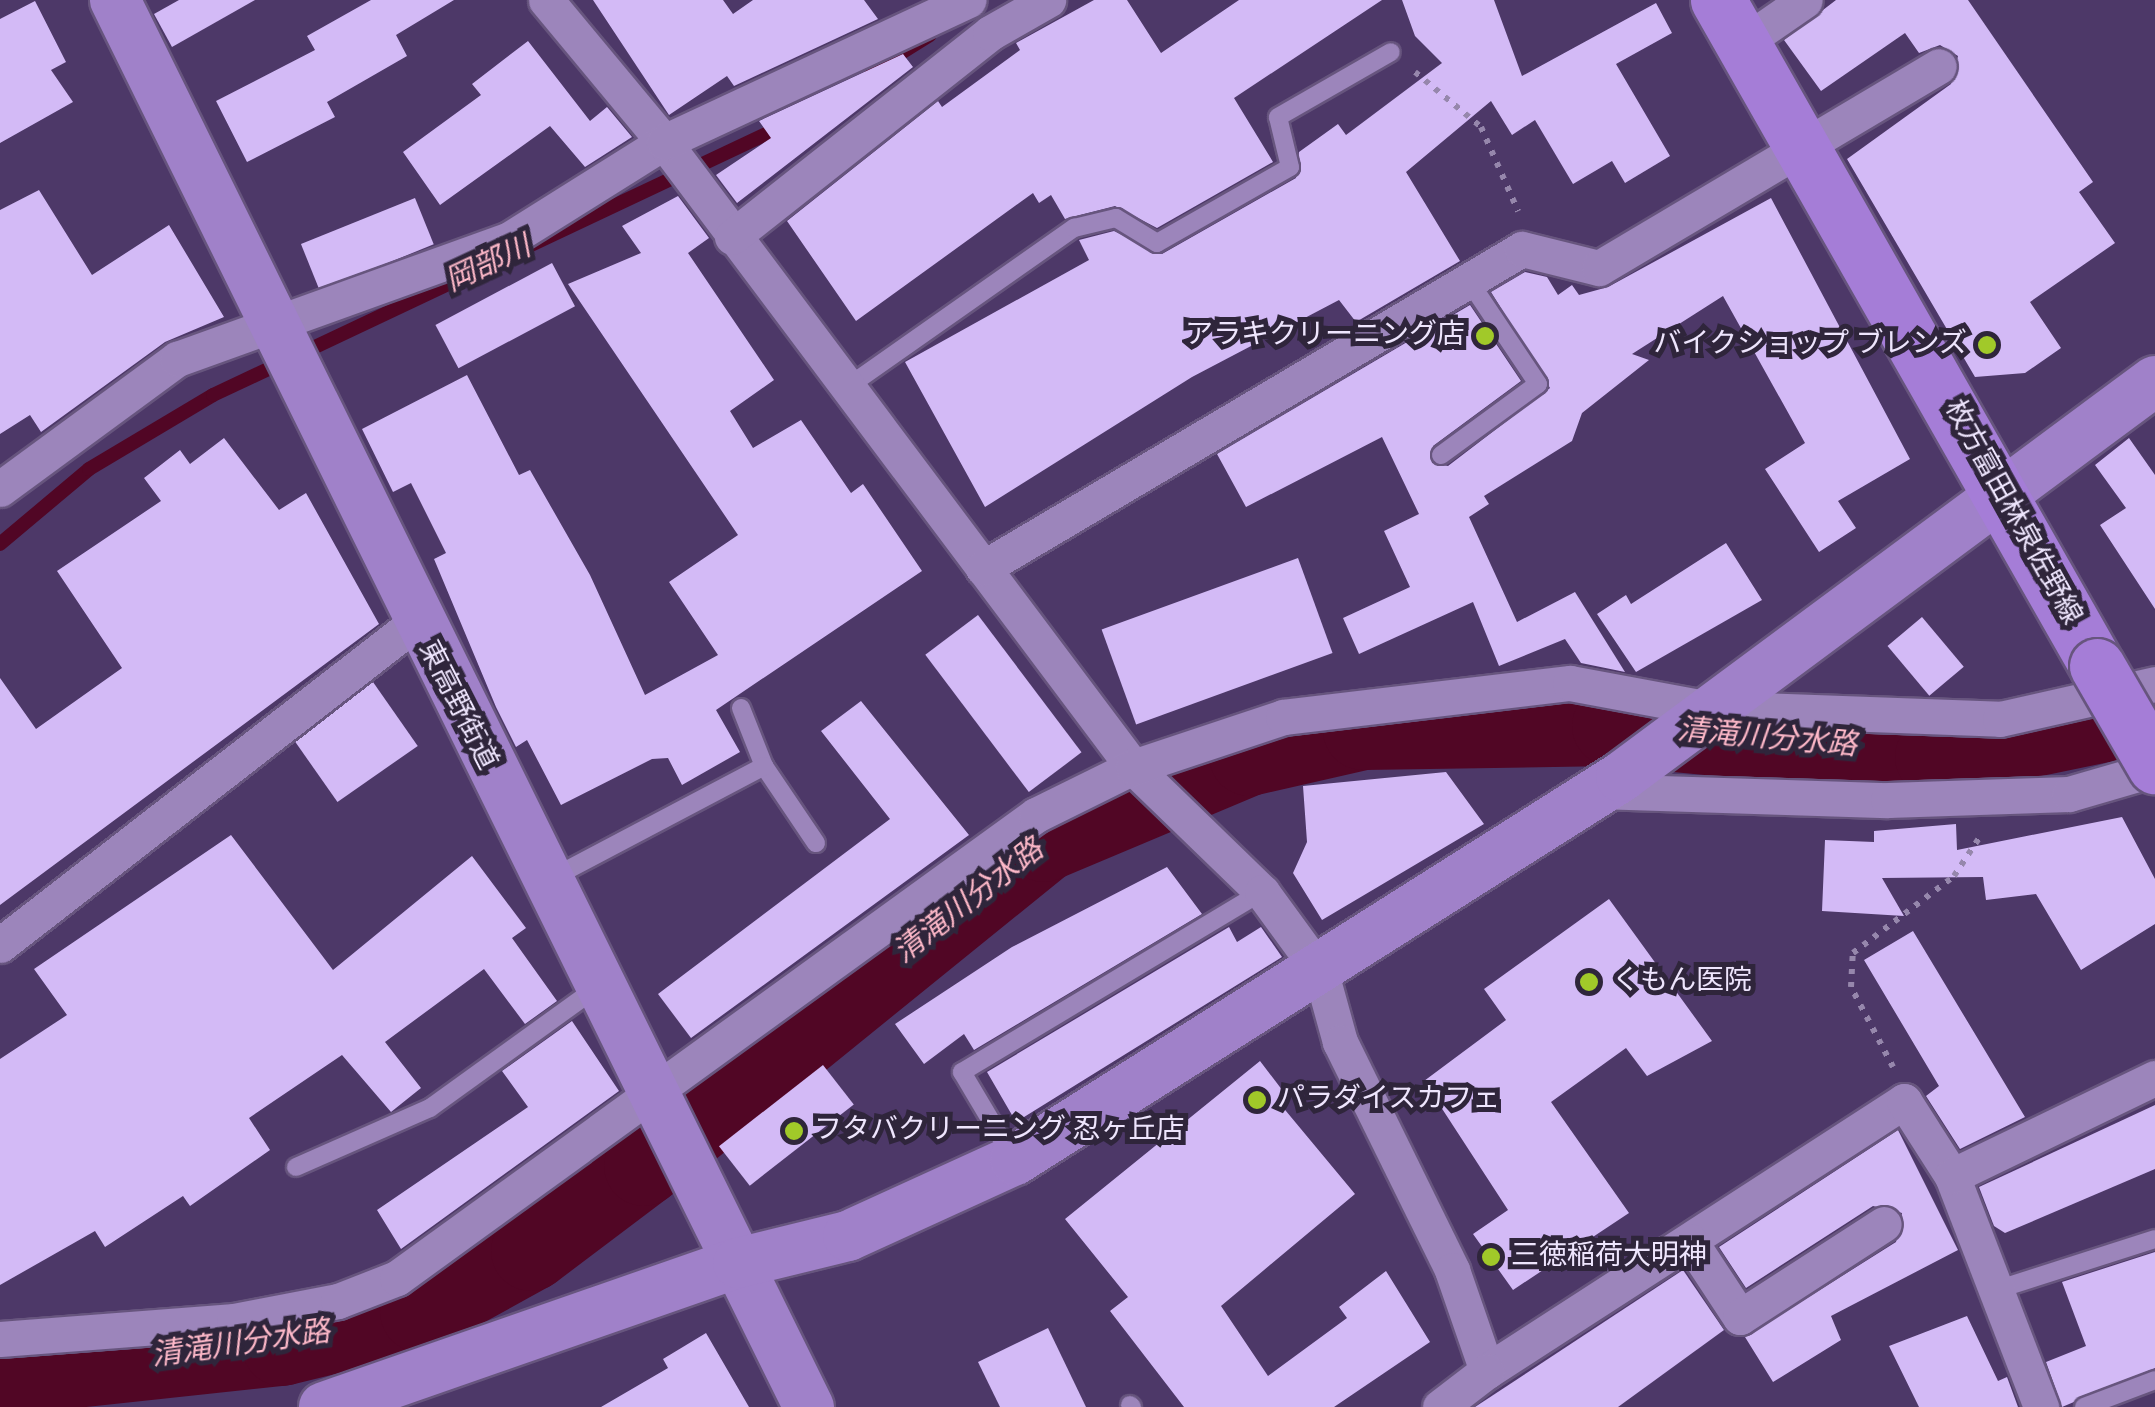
<!DOCTYPE html>
<meta charset="utf-8">
<style>
body{margin:0}
#map{position:relative;width:2155px;height:1407px;overflow:hidden;background:#4d3868;font-family:Overpass,"Noto Sans JP",sans-serif}
div>[style]{position:absolute}
[style*='--x']{left:calc(var(--x)*1px);top:calc(var(--y)*1px);width:calc(var(--w)*1px);rotate:calc(var(--a)*1deg)}
.stream>*{height:14px;margin:-7px;padding:0 7px;transform-origin:7px;border-radius:7px;background:#510625}
.river>*{height:80px;margin:-40px;padding:0 40px;transform-origin:40px;border-radius:40px;background:#510625}
.building>*{inset:0;background:#d3baf6;transform-origin:0 0}
.path>*{height:6px;margin-top:-3px;transform-origin:0;background:repeating-linear-gradient(90deg,#9687ac 0 5px,transparent 0 13px)}
.roads{filter:drop-shadow(2px 0 #67557e) drop-shadow(-2px 0 #67557e) drop-shadow(0 2px #67557e) drop-shadow(0 -2px #67557e)}
.lane>*{height:18px;margin:-9px;padding:0 9px;transform-origin:9px;border-radius:9px;background:#9c85bb}
.street>*{height:35px;margin:-17.5px;padding:0 17.5px;transform-origin:17.5px;border-radius:17.5px;background:#9c85bb}
.secondary>*{height:50px;margin:-25px;padding:0 25px;transform-origin:25px;border-radius:25px;background:#a081c9}
.primary>*{height:55px;margin:-27.5px;padding:0 27.5px;transform-origin:27.5px;border-radius:27.5px;background:#a57dd7}
.bridges{filter:drop-shadow(2px 0 #67557e) drop-shadow(-2px 0 #67557e) drop-shadow(0 2px #67557e) drop-shadow(0 -2px #67557e)}
.primary-bridge>*{height:55px;margin:-27.5px;padding:0 27.5px;transform-origin:27.5px;border-radius:27.5px;background:#a57dd7}
.dots>*{width:28px;height:28px;translate:-50% -50%;box-sizing:border-box;border:5px solid #2f253b;border-radius:50%}
span{translate:-50% -50%;white-space:nowrap;text-align:center;line-height:1.15;-webkit-text-stroke:10px #2f253b;paint-order:stroke}
.poi-label{font-size:28px;color:#eee5fd}
.right{translate:-100% -50%;text-align:right}
.left{translate:0 -50%;text-align:left}
.street-label{font-size:28px;color:#eee5fd}
.water-label{font-size:30px;color:#fdb8c8;font-style:italic}
</style>
<div id="map">
<div class="stream">
<div style="--x:872;--y:71;--w:68;--a:-31.8"></div>
<div style="--x:0;--y:544;--w:116;--a:-40.1"></div>
<div style="--x:89;--y:469;--w:144;--a:-30.8"></div>
<div style="--x:213;--y:395;--w:628;--a:-25.26"></div>
</div>
<div class="river">
<div style="--x:0;--y:1376;--w:284;--a:-6.1"></div>
<div style="--x:282;--y:1346;--w:142;--a:-13.8"></div>
<div style="--x:420;--y:1312;--w:127;--a:-28.8"></div>
<div style="--x:531;--y:1251;--w:141;--a:-37"></div>
<div style="--x:644;--y:1166;--w:515;--a:-39.01"></div>
<div style="--x:1044;--y:842;--w:222;--a:-22.8"></div>
<div style="--x:1249;--y:756;--w:117;--a:-12.8"></div>
<div style="--x:1363;--y:730;--w:249;--a:-0.9"></div>
<div style="--x:1612;--y:726;--w:324;--a:5.5"></div>
<div style="--x:1935;--y:757;--w:225;--a:-11.6"></div>
</div>
<div class="building">
<div style="clip-path:polygon(179px 0,255px 0,172px 47px,154px 14px)"></div>
<div style="clip-path:polygon(371px 0,454px 0,396px 35px,407px 56px,327px 102px,335px 117px,247px 162px,216px 101px,315px 50px,307px 36px)"></div>
<div style="clip-path:polygon(593px 0,723px 0,733px 14px,753px 0,864px 0,878px 19px,734px 86px,727px 76px,669px 115px)"></div>
<div style="clip-path:polygon(1094px 0,1127px 0,1161px 53px,1239px 0,1382px 0,1234px 98px,1273px 162px,1157px 228px,1115px 206px,1065px 219px,1051px 195px,1039px 203px,1033px 193px,856px 321px,787px 221px,938px 101px,942px 107px,1020px 50px,1016px 43px)"></div>
<div style="clip-path:polygon(1402px 0,1494px 0,1522px 76px,1656px 3px,1672px 33px,1616px 64px,1670px 156px,1625px 183px,1612px 161px,1573px 184px,1535px 120px,1512px 135px,1491px 101px,1406px 172px,1460px 261px,1356px 322px,1339px 300px,1192px 377px,985px 507px,905px 362px,1089px 260px,1079px 240px,1114px 231px,1162px 254px,1296px 178px,1299px 152px,1338px 124px,1346px 135px,1442px 63px,1415px 36px)"></div>
<div style="clip-path:polygon(1836px 0,1968px 0,2093px 182px,2079px 192px,2115px 243px,2030px 302px,2061px 348px,2025px 373px,1975px 377px,1847px 159px,1951px 84px,1958px 56px,1940px 45px,1919px 53px,1905px 33px,1821px 91px,1784px 40px)"></div>
<div style="clip-path:polygon(35px 1px,66px 62px,51px 70px,73px 102px,0 143px,0 19px)"></div>
<div style="clip-path:polygon(528px 41px,590px 121px,607px 107px,632px 137px,585px 167px,550px 126px,440px 205px,403px 152px,481px 95px,472px 84px)"></div>
<div style="clip-path:polygon(903px 54px,913px 67px,737px 203px,716px 175px,771px 138px,759px 121px)"></div>
<div style="clip-path:polygon(39px 190px,92px 275px,169px 225px,224px 317px,165px 342px,41px 432px,30px 415px,0 434px,0 210px)"></div>
<div style="clip-path:polygon(678px 196px,709px 238px,688px 253px,774px 380px,730px 411px,753px 448px,801px 420px,851px 493px,863px 484px,922px 571px,716px 710px,740px 752px,682px 785px,668px 758px,652px 759px,561px 805px,527px 740px,516px 747px,496px 707px,434px 559px,446px 553px,411px 483px,393px 492px,362px 429px,467px 375px,519px 475px,530px 470px,590px 575px,645px 695px,718px 655px,669px 582px,738px 535px,568px 284px,641px 253px,622px 226px)"></div>
<div style="left:415px;top:198px;width:50px;height:123px;rotate:68deg"></div>
<div style="clip-path:polygon(1771px 198px,1910px 459px,1838px 501px,1856px 528px,1819px 552px,1765px 469px,1805px 443px,1723px 296px,1632px 354px,1649px 360px,1582px 413px,1572px 441px,1484px 496px,1489px 504px,1469px 517px,1517px 622px,1575px 592px,1625px 672px,1581px 663px,1565px 639px,1499px 666px,1473px 602px,1359px 654px,1343px 618px,1410px 587px,1384px 531px,1419px 514px,1382px 437px,1246px 507px,1217px 454px,1470px 305px,1521px 381px,1433px 446px,1432px 463px,1448px 466px,1550px 388px,1491px 292px,1525px 272px,1547px 277px,1558px 295px,1572px 285px,1579px 295px,1608px 287px)"></div>
<div style="left:552px;top:263px;width:49px;height:132px;rotate:62deg"></div>
<div style="clip-path:polygon(224px 438px,279px 510px,306px 493px,379px 624px,0 905px,0 678px,36px 729px,122px 668px,57px 571px,161px 501px,144px 478px,180px 450px,190px 464px)"></div>
<div style="clip-path:polygon(2129px 438px,2155px 475px,2155px 609px,2100px 525px,2126px 508px,2095px 465px)"></div>
<div style="clip-path:polygon(1726px 543px,1762px 600px,1636px 672px,1597px 614px,1626px 595px,1631px 604px)"></div>
<div style="left:1298px;top:558px;width:101px;height:209px;rotate:70deg"></div>
<div style="left:978px;top:615px;width:172px;height:66px;rotate:53deg"></div>
<div style="left:1922px;top:617px;width:65px;height:45px;rotate:50deg"></div>
<div style="left:373px;top:682px;width:78px;height:98px;rotate:55deg"></div>
<div style="clip-path:polygon(861px 701px,969px 835px,691px 1038px,658px 994px,890px 819px,821px 731px)"></div>
<div style="clip-path:polygon(1446px 772px,1484px 824px,1322px 920px,1293px 873px,1307px 842px,1303px 786px)"></div>
<div style="clip-path:polygon(2122px 817px,2155px 879px,2155px 924px,2081px 970px,2036px 894px,1986px 900px,1983px 877px,1882px 878px,1904px 916px,1822px 911px,1825px 840px,1874px 842px,1874px 831px,1956px 824px,1957px 850px)"></div>
<div style="clip-path:polygon(231px 835px,333px 970px,472px 856px,526px 928px,512px 938px,557px 1001px,525px 1024px,484px 969px,385px 1042px,421px 1088px,391px 1112px,342px 1055px,249px 1118px,270px 1150px,190px 1206px,183px 1196px,105px 1247px,95px 1231px,0 1285px,0 1059px,67px 1015px,34px 969px)"></div>
<div style="clip-path:polygon(1167px 867px,1202px 914px,974px 1050px,964px 1034px,924px 1064px,895px 1024px,1012px 947px)"></div>
<div style="clip-path:polygon(1609px 899px,1712px 1041px,1647px 1076px,1626px 1048px,1551px 1102px,1629px 1213px,1513px 1290px,1473px 1234px,1508px 1210px,1424px 1081px,1506px 1020px,1484px 989px)"></div>
<div style="clip-path:polygon(1229px 927px,1237px 942px,1261px 927px,1282px 957px,1016px 1122px,987px 1072px)"></div>
<div style="clip-path:polygon(1913px 931px,2025px 1117px,1960px 1149px,1926px 1096px,1939px 1086px,1864px 960px)"></div>
<div style="clip-path:polygon(572px 1021px,619px 1091px,401px 1249px,377px 1210px,528px 1107px,502px 1071px)"></div>
<div style="clip-path:polygon(1260px 1061px,1289px 1099px,1281px 1105px,1355px 1194px,1221px 1306px,1268px 1376px,1347px 1318px,1339px 1307px,1386px 1271px,1430px 1342px,1334px 1407px,1184px 1407px,1110px 1311px,1128px 1297px,1065px 1219px)"></div>
<div style="left:823px;top:1065px;width:50px;height:132px;rotate:52deg"></div>
<div style="clip-path:polygon(2155px 1105px,2155px 1169px,2005px 1233px,1994px 1226px,1979px 1187px)"></div>
<div style="clip-path:polygon(1898px 1130px,1958px 1250px,1831px 1316px,1841px 1340px,1773px 1382px,1745px 1337px,1896px 1242px,1902px 1213px,1873px 1206px,1746px 1288px,1719px 1247px)"></div>
<div style="clip-path:polygon(2155px 1252px,2155px 1368px,2062px 1407px,2046px 1362px,2086px 1346px,2062px 1282px)"></div>
<div style="clip-path:polygon(1683px 1270px,1724px 1330px,1618px 1407px,1475px 1407px)"></div>
<div style="clip-path:polygon(1967px 1316px,1998px 1381px,2007px 1377px,2018px 1407px,1919px 1407px,1889px 1346px)"></div>
<div style="clip-path:polygon(1048px 1328px,1086px 1407px,1000px 1407px,978px 1362px)"></div>
<div style="clip-path:polygon(706px 1333px,749px 1407px,601px 1407px,668px 1368px,663px 1359px)"></div>
</div>
<div class="path">
<div style="--x:1415;--y:72;--w:86;--a:39.8"></div>
<div style="--x:1481;--y:127;--w:92;--a:66.2"></div>
<div style="--x:1893;--y:1067;--w:90;--a:-117.7"></div>
<div style="--x:1851;--y:987;--w:34;--a:-87"></div>
<div style="--x:1853;--y:953;--w:127;--a:-37.3"></div>
<div style="--x:1954;--y:876;--w:49;--a:-56.6"></div>
</div>
<div class="roads">
<div class="lane">
<div style="--x:846;--y:388;--w:279;--a:-35.1"></div>
<div style="--x:1074;--y:228;--w:43;--a:-13.4"></div>
<div style="--x:1116;--y:218;--w:48;--a:31.4"></div>
<div style="--x:1157;--y:243;--w:153;--a:-29.7"></div>
<div style="--x:1290;--y:167;--w:51;--a:-103.5"></div>
<div style="--x:1278;--y:117;--w:130;--a:-29.9"></div>
<div style="--x:1441;--y:455;--w:120;--a:-36.2"></div>
<div style="--x:1538;--y:384;--w:124;--a:-123.8"></div>
<div style="--x:741;--y:708;--w:62;--a:68.4"></div>
<div style="--x:764;--y:766;--w:93;--a:56"></div>
<div style="--x:552;--y:878;--w:240;--a:-27.8"></div>
<div style="--x:1013;--y:1158;--w:100;--a:-120.7"></div>
<div style="--x:962;--y:1072;--w:350;--a:-31"></div>
<div style="--x:296;--y:1167;--w:146;--a:-23.8"></div>
<div style="--x:430;--y:1108;--w:208;--a:-35.8"></div>
<div style="--x:1996;--y:1290;--w:167;--a:-17.8"></div>
<div style="--x:1130;--y:1405;--w:3;--a:45"></div>
<div style="--x:2084;--y:1407;--w:76;--a:-20.8"></div>
</div>
<div class="street">
<div style="--x:546;--y:0;--w:185;--a:50.3"></div>
<div style="--x:664;--y:142;--w:781;--a:53.12"></div>
<div style="--x:1133;--y:767;--w:180;--a:44.1"></div>
<div style="--x:1262;--y:892;--w:100;--a:53.9"></div>
<div style="--x:1321;--y:973;--w:72;--a:74.6"></div>
<div style="--x:1340;--y:1042;--w:254;--a:63.8"></div>
<div style="--x:1452;--y:1270;--w:107;--a:70.9"></div>
<div style="--x:1487;--y:1371;--w:497;--a:-32.9"></div>
<div style="--x:1904;--y:1101;--w:89;--a:57.4"></div>
<div style="--x:1952;--y:1176;--w:248;--a:68.9"></div>
<div style="--x:1743;--y:43;--w:75;--a:-34.7"></div>
<div style="--x:732;--y:237;--w:329;--a:-38.3"></div>
<div style="--x:990;--y:33;--w:67;--a:-29.6"></div>
<div style="--x:0;--y:489;--w:220;--a:-36.3"></div>
<div style="--x:177;--y:359;--w:352;--a:-19.8"></div>
<div style="--x:508;--y:240;--w:184;--a:-32.1"></div>
<div style="--x:664;--y:142;--w:336;--a:-25"></div>
<div style="--x:983;--y:568;--w:626;--a:-30.62"></div>
<div style="--x:1522;--y:249;--w:79;--a:13.9"></div>
<div style="--x:1599;--y:268;--w:395;--a:-30.7"></div>
<div style="--x:1597;--y:791;--w:291;--a:1.8"></div>
<div style="--x:1888;--y:800;--w:181;--a:-1.9"></div>
<div style="--x:2069;--y:794;--w:90;--a:-16.2"></div>
<div style="--x:0;--y:945;--w:525;--a:-37.81"></div>
<div style="--x:1952;--y:1176;--w:225;--a:-25.8"></div>
<div style="--x:1690;--y:1241;--w:91;--a:56.7"></div>
<div style="--x:1740;--y:1317;--w:171;--a:-32.9"></div>
<div style="--x:0;--y:1339;--w:235;--a:-4.4"></div>
<div style="--x:234;--y:1321;--w:106;--a:-10.9"></div>
<div style="--x:338;--y:1301;--w:63;--a:-21.3"></div>
<div style="--x:397;--y:1278;--w:789;--a:-35.93"></div>
<div style="--x:1036;--y:815;--w:108;--a:-26.3"></div>
<div style="--x:1133;--y:767;--w:158;--a:-18.4"></div>
<div style="--x:1283;--y:717;--w:289;--a:-6.8"></div>
<div style="--x:1570;--y:683;--w:137;--a:10.5"></div>
<div style="--x:1705;--y:708;--w:295;--a:2.1"></div>
<div style="--x:2000;--y:719;--w:159;--a:-12.7"></div>
<div style="--x:1440;--y:1407;--w:59;--a:-37.5"></div>
</div>
<div class="secondary">
<div style="--x:115;--y:0;--w:1569;--a:63.75"></div>
<div style="--x:324;--y:1407;--w:438;--a:-19.2"></div>
<div style="--x:738;--y:1263;--w:113;--a:-13.8"></div>
<div style="--x:848;--y:1236;--w:183;--a:-24.5"></div>
<div style="--x:1015;--y:1160;--w:717;--a:-32.29"></div>
<div style="--x:1621;--y:777;--w:665;--a:-36.56"></div>
</div>
<div class="primary">
<div style="--x:1718;--y:0;--w:766;--a:60.36"></div>
</div>
</div>
<div class="bridges">
<div class="primary-bridge">
<div style="--x:2097;--y:666;--w:116;--a:59.9"></div>
</div>
</div>
<div class="dots">
<div style="left:1485px;top:336px;background:#a1c929"></div>
<div style="left:1987px;top:345px;background:#a1c929"></div>
<div style="left:1589px;top:982px;background:#a1c929"></div>
<div style="left:1257px;top:1100px;background:#a1c929"></div>
<div style="left:794px;top:1131px;background:#a1c929"></div>
<div style="left:1491px;top:1257px;background:#a1c929"></div>
</div>
<div class="poi-label">
<span class="right" style="left:1465px;top:336px">アラキクリーニング店</span>
<span class="right" style="left:1967px;top:345px">バイクショップ ブレンズ</span>
<span class="left" style="left:1612px;top:982px">くもん医院</span>
<span class="left" style="left:1277px;top:1100px">パラダイスカフェ</span>
<span class="left" style="left:814px;top:1131px">フタバクリーニング 忍ヶ丘店</span>
<span class="left" style="left:1511px;top:1257px">三徳稲荷大明神</span>
</div>
<div class="street-label">
<span style="left:2012px;top:513px;rotate:61deg">枚方富田林泉佐野線</span>
<span style="left:457px;top:706px;rotate:63deg">東高野街道</span>
</div>
<div class="water-label">
<span style="left:489px;top:266px;rotate:-25deg">岡部川</span>
<span style="left:1767px;top:740px;rotate:5deg">清滝川分水路</span>
<span style="left:970px;top:903px;rotate:-38deg">清滝川分水路</span>
<span style="left:241px;top:1346px;rotate:-8deg">清滝川分水路</span>
</div>
</div>
